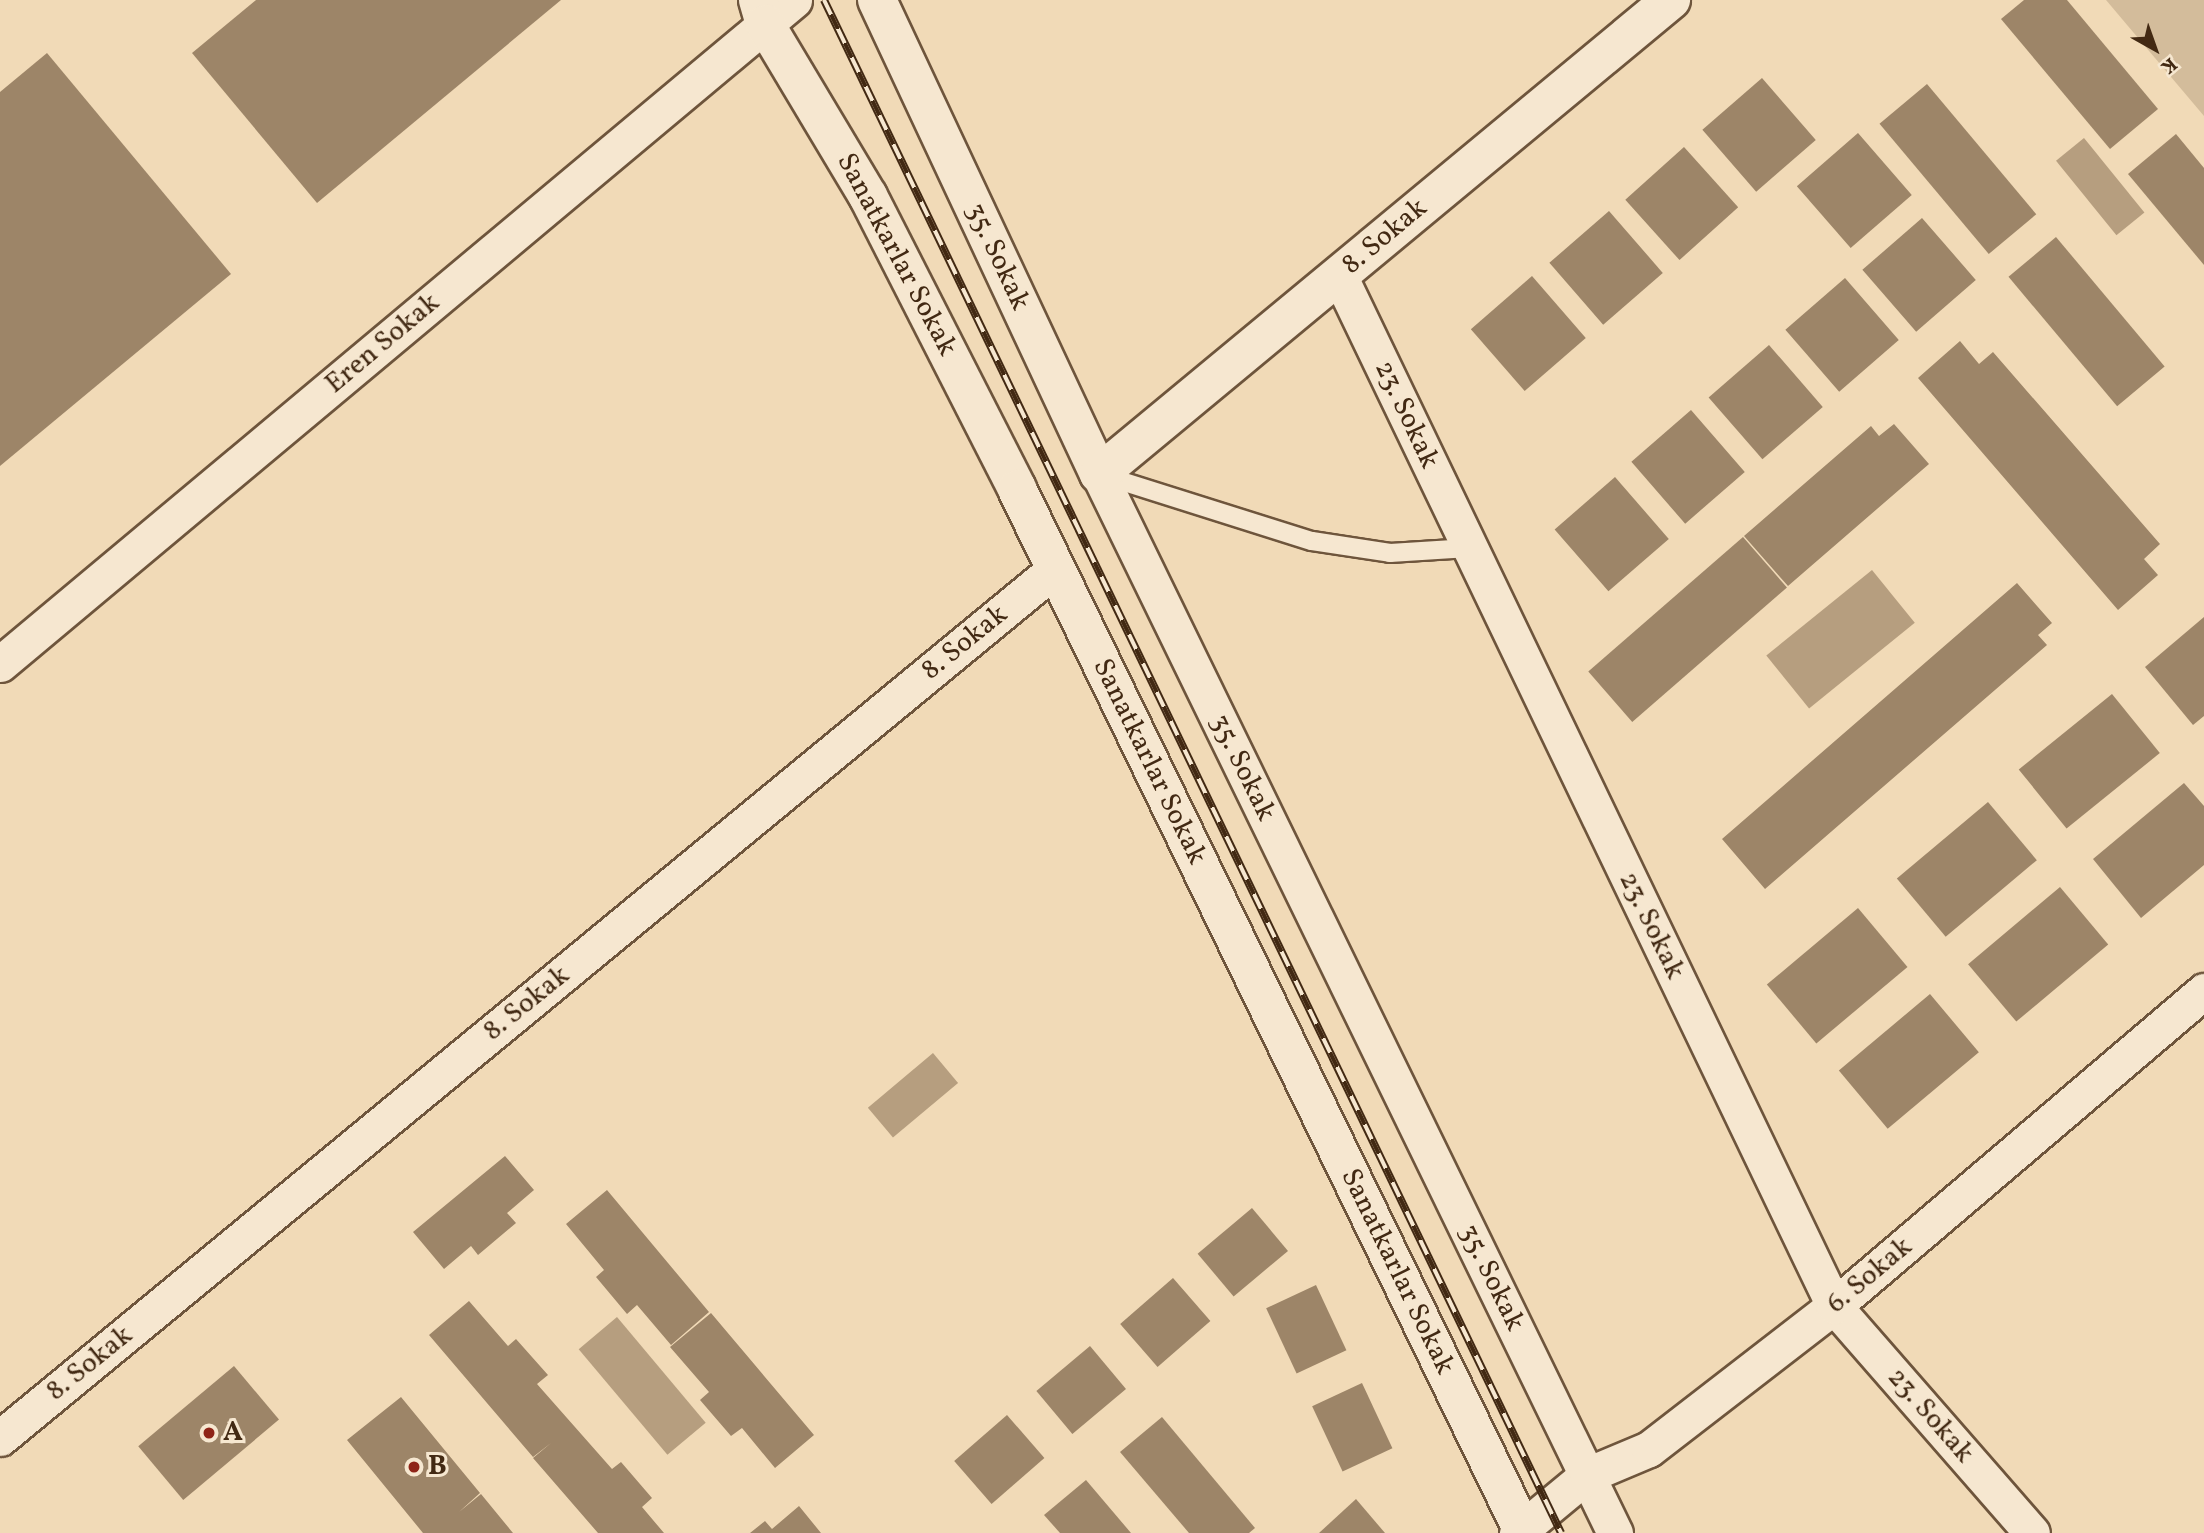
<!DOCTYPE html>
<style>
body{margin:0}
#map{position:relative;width:2204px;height:1533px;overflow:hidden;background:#f1dab7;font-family:Vollkorn,serif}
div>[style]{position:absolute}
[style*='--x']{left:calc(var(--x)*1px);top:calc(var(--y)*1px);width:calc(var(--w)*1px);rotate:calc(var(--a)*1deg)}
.green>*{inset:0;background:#d3bc9b}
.water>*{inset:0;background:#b69e7f;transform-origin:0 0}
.building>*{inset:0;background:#9d8568;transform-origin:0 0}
.roads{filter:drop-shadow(2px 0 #6e553c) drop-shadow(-2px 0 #6e553c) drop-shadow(0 2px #6e553c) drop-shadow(0 -2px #6e553c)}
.lane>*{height:18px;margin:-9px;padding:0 9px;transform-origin:9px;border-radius:9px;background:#f6e7d0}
.street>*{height:35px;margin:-17.5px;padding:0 17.5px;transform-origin:17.5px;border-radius:17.5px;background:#f6e7d0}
.secondary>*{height:38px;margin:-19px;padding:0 19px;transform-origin:19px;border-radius:19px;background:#f6e7d0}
.rail>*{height:8px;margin-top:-4px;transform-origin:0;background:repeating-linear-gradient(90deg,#f6e7d0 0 16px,#422913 0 32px);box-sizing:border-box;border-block:2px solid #422913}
.dots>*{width:19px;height:19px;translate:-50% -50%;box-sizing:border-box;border:4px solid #f6e7d0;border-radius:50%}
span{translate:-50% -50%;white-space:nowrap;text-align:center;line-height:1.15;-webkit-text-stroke:6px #f6e7d0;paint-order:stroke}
.street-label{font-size:28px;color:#422913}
.poi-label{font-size:28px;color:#422913;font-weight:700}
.left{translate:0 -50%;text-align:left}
.north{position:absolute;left:2120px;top:14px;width:70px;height:70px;-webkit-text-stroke:5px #f6e7d0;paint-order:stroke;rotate:140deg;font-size:19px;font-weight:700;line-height:28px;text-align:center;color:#422913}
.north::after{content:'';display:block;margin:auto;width:24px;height:32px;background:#422913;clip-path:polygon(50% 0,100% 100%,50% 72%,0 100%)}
</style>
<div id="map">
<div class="green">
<div style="clip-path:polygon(2106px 0,2204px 0,2204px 116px)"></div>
</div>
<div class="water">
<div style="left:2084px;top:138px;width:96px;height:36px;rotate:51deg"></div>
<div style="left:1872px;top:570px;width:68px;height:136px;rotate:51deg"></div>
<div style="left:933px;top:1053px;width:39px;height:85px;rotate:50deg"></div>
<div style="left:617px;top:1317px;width:138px;height:50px;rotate:50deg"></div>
</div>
<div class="building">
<div style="clip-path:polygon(256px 0,561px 0,317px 203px,192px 53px)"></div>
<div style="clip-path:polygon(2024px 0,2067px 0,2158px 109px,2110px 149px,2001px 19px)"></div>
<div style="clip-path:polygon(47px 53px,231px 274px,0 466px,0 92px)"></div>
<div style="left:1762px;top:78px;width:82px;height:79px;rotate:49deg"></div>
<div style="left:1927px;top:84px;width:170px;height:62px;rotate:50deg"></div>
<div style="left:1858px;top:133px;width:82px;height:81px;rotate:49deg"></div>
<div style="clip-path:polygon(2176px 134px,2204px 168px,2204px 265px,2128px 174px)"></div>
<div style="left:1684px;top:147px;width:81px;height:79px;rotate:48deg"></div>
<div style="left:1609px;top:211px;width:82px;height:79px;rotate:49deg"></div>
<div style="left:1922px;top:218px;width:82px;height:79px;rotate:49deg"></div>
<div style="left:2056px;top:237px;width:169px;height:62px;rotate:50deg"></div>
<div style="left:1532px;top:276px;width:82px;height:81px;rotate:49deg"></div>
<div style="left:1845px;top:278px;width:82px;height:79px;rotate:49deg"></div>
<div style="clip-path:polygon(1960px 341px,1979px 364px,1993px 352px,2160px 544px,2144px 559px,2158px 575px,2118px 610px,1918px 378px)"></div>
<div style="left:1769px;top:345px;width:82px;height:80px;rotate:49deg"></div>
<div style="left:1691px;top:410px;width:82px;height:79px;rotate:49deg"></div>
<div style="clip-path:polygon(1894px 424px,1929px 464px,1788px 586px,1744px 536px,1871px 426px,1879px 436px)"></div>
<div style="left:1615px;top:477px;width:82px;height:80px;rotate:49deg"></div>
<div style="left:1743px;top:537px;width:67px;height:205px;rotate:49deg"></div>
<div style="clip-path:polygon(2017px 583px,2052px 623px,2038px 635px,2047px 645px,1765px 889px,1722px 839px)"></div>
<div style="clip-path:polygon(2204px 617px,2204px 716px,2193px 725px,2145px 667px)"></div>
<div style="left:2112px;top:694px;width:76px;height:120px;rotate:51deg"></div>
<div style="clip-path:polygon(2184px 783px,2204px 806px,2204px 865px,2141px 918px,2093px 859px)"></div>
<div style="left:1988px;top:802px;width:76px;height:119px;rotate:50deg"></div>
<div style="left:2060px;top:887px;width:75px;height:120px;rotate:50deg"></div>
<div style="left:1858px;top:908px;width:77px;height:119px;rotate:50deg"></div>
<div style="left:1930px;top:994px;width:76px;height:119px;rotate:50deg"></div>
<div style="clip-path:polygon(505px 1156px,534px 1190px,507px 1213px,516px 1223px,478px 1255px,471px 1246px,444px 1269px,413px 1232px)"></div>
<div style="clip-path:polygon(607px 1190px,709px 1312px,671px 1345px,637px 1305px,627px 1314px,596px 1277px,604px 1270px,566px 1224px)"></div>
<div style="left:1252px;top:1208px;width:56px;height:71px;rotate:50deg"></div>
<div style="left:1173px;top:1278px;width:57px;height:70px;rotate:49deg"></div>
<div style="left:1316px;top:1285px;width:72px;height:55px;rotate:65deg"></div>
<div style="clip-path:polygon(469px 1301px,508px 1346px,516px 1339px,548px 1375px,537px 1384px,612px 1469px,621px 1462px,652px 1498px,642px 1507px,664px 1533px,598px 1533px,533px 1458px,551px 1443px,533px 1457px,429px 1335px)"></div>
<div style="clip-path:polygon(711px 1313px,814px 1435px,775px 1468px,742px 1428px,731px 1436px,700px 1400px,709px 1392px,670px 1347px)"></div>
<div style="left:1090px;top:1346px;width:56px;height:70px;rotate:50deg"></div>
<div style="left:234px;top:1366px;width:70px;height:125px;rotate:50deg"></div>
<div style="left:1362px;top:1383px;width:72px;height:55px;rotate:65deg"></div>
<div style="clip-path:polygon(401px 1397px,480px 1493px,459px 1512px,481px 1494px,513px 1533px,423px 1533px,347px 1440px)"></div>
<div style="left:1007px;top:1415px;width:57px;height:70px;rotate:49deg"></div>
<div style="clip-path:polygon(1162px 1417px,1255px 1528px,1249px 1533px,1189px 1533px,1120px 1452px)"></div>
<div style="clip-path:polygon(1086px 1480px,1131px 1533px,1060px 1533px,1044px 1515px)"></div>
<div style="clip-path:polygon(1356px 1499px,1385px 1533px,1319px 1533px)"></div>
<div style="clip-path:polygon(799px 1506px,821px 1533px,750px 1533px,765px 1521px,772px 1529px)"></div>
</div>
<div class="roads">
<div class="lane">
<div style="--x:1099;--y:474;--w:223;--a:17.5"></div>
<div style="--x:1312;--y:541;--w:79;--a:8.7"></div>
<div style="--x:1390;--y:553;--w:79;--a:-3.6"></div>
</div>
<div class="street">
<div style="--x:1339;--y:275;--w:1144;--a:64.35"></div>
<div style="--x:1834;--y:1306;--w:301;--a:48.9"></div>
<div style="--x:1099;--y:474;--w:1178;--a:64.02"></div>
<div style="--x:0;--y:664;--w:1035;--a:-39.9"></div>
<div style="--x:0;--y:1438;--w:1367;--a:-39.48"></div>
<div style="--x:1517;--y:1533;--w:91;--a:-39.6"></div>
<div style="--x:1587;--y:1475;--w:67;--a:-22.8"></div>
<div style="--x:1649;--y:1449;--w:234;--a:-37.7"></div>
<div style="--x:1834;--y:1306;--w:486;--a:-40.4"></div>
</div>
<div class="secondary">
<div style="--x:758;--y:0;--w:25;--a:74"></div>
<div style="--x:765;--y:24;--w:200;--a:59.1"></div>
<div style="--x:868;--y:196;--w:329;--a:63"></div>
<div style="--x:1017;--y:489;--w:1161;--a:64.1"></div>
<div style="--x:877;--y:0;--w:523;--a:64.9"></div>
<div style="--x:1099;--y:474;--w:743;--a:-39.65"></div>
</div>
</div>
<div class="rail">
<div style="--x:824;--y:0;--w:1701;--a:64.32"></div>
</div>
<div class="dots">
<div style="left:209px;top:1433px;background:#8f2418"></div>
<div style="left:414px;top:1467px;background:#8f2418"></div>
</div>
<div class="street-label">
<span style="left:1385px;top:237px;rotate:-40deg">8. Sokak</span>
<span style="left:896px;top:255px;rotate:62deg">Sanatkarlar Sokak</span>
<span style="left:997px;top:257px;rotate:65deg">35. Sokak</span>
<span style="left:383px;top:344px;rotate:-40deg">Eren Sokak</span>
<span style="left:1406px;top:415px;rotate:65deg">23. Sokak</span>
<span style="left:965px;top:643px;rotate:-39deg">8. Sokak</span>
<span style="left:1149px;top:762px;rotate:64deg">Sanatkarlar Sokak</span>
<span style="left:1242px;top:768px;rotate:64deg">35. Sokak</span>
<span style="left:1651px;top:926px;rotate:64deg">23. Sokak</span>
<span style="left:527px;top:1004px;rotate:-39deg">8. Sokak</span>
<span style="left:1397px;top:1272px;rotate:64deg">Sanatkarlar Sokak</span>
<span style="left:1870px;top:1276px;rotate:-40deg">6. Sokak</span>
<span style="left:1491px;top:1278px;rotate:64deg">35. Sokak</span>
<span style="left:90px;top:1364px;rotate:-39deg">8. Sokak</span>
<span style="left:1930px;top:1416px;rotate:49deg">23. Sokak</span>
</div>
<div class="poi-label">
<span class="left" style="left:223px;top:1433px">A</span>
<span class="left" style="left:428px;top:1467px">B</span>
</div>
<div class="north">K</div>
</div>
